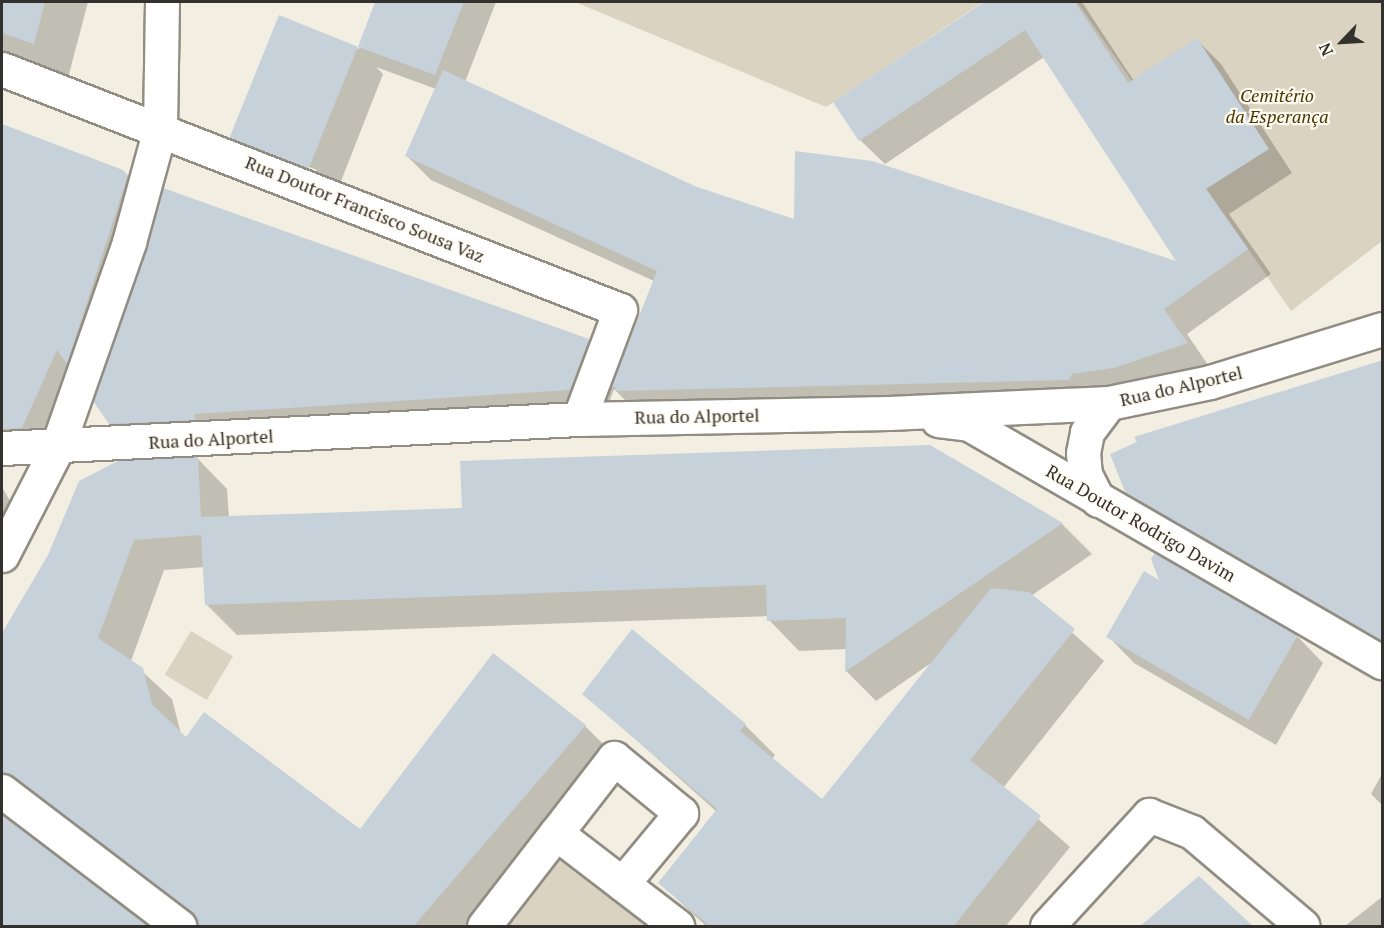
<!DOCTYPE html>
<meta charset="utf-8">
<style>
body{margin:0}
#map{position:relative;width:1384px;height:928px;overflow:hidden;background:#f2eee2;font-family:"PT Serif",serif}
div>[style]{position:absolute}
[style*='--x']{left:calc(var(--x)*1px);top:calc(var(--y)*1px);width:calc(var(--w)*1px);rotate:calc(var(--a)*1deg)}
.green>*{inset:0;background:#dad3c1;transform-origin:0 0}
.shadow>*{inset:0;background:#0003}
.building>*{inset:0;background:#c6d1d9;transform-origin:0 0}
.roads{filter:drop-shadow(2px 0 #918d82) drop-shadow(-2px 0 #918d82) drop-shadow(0 2px #918d82) drop-shadow(0 -2px #918d82)}
.minor>*{height:33px;margin:-16.5px;padding:0 16.5px;transform-origin:16.5px;border-radius:16.5px;background:#fff}
span{translate:-50% -50%;white-space:nowrap;text-align:center;line-height:1.15;-webkit-text-stroke:4.5px #fffbf2;paint-order:stroke}
.park-label{font-size:18px;color:#483600;font-style:italic}
.street-label{font-size:18px;color:#33312d}
.frame{position:absolute;inset:0;border:3px solid #33312d;pointer-events:none}
.north{position:absolute;left:1312px;top:12px;width:60px;height:60px;-webkit-text-stroke:4px #fffbf2;paint-order:stroke;rotate:245deg;font-size:16px;font-weight:700;line-height:24px;text-align:center;color:#33312d}
.north::after{content:'';display:block;margin:auto;width:21px;height:27px;background:#33312d;clip-path:polygon(50% 0,100% 100%,50% 72%,0 100%)}
</style>
<div id="map">
<div class="green">
<div style="clip-path:polygon(575px 2px,983px 2px,826px 107px)"></div>
<div style="clip-path:polygon(1077px 2px,1382px 2px,1382px 241px,1291px 311px)"></div>
<div style="left:191px;top:631px;width:49px;height:51px;rotate:31deg"></div>
<div style="clip-path:polygon(558px 849px,657px 926px,498px 926px)"></div>
</div>
<div class="shadow">
<div style="clip-path:polygon(2px 2px,88px 2px,68px 78px,2px 54px)"></div>
<div style="clip-path:polygon(evenodd,376px 2px,496px 2px,465px 82px,696px 188px,795px 221px,1179px 264px,1044px 57px,885px 164px,860px 140px,835px 103px,986px 2px,1082px 2px,1134px 81px,1197px 40px,1221px 64px,1292px 173px,1229px 214px,1271px 274px,1187px 334px,1210px 368px,1138px 391px,640px 415px,614px 389px,602px 422px,143px 456px,110px 423px,588px 341px,619px 371px,654px 281px,431px 180px,407px 156px,436px 89px,376px 67px,383px 74px,336px 194px,259px 164px,232px 138px,280px 17px,359px 49px,376px 2px,262px 149px,317px 170px,316px 173px,262px 152px,262px 149px)"></div>
<div style="clip-path:polygon(2px 126px,123px 171px,147px 196px,46px 440px,2px 462px,2px 317px,4px 319px,34px 239px,2px 227px)"></div>
<div style="clip-path:polygon(1382px 362px,1382px 653px,1159px 524px,1126px 491px)"></div>
<div style="clip-path:polygon(930px 446px,1062px 524px,1092px 554px,1031px 596px,1104px 661px,1003px 788px,1070px 847px,1006px 926px,706px 926px,660px 883px,717px 812px,584px 693px,745px 725px,775px 755px,772px 759px,822px 801px,931px 663px,876px 701px,846px 671px,847px 649px,799px 651px,769px 620px,768px 616px,237px 635px,207px 605px,205px 567px,164px 570px,131px 661px,172px 699px,181px 734px,186px 739px,361px 831px,585px 726px,615px 756px,469px 926px,198px 926px,196px 920px,16px 810px,14px 826px,146px 926px,2px 926px,2px 636px,50px 556px,197px 458px,227px 489px,229px 518px,463px 509px)"></div>
<div style="clip-path:polygon(2px 487px,18px 515px,2px 547px)"></div>
<div style="clip-path:polygon(1162px 583px,1297px 636px,1323px 663px,1276px 745px,1134px 663px,1108px 636px)"></div>
<div style="clip-path:polygon(1382px 774px,1382px 805px,1371px 794px)"></div>
<div style="clip-path:polygon(1382px 897px,1382px 926px,1345px 926px)"></div>
</div>
<div class="building">
<div style="clip-path:polygon(2px 2px,45px 2px,34px 44px,2px 33px)"></div>
<div style="clip-path:polygon(375px 2px,464px 2px,435px 75px,358px 47px)"></div>
<div style="clip-path:polygon(984px 2px,1075px 2px,1128px 83px,1197px 38px,1269px 149px,1206px 189px,1248px 249px,1164px 309px,1188px 343px,1114px 368px,1072px 374px,1069px 380px,615px 391px,616px 387px,611px 387px,657px 271px,405px 156px,443px 70px,697px 187px,794px 219px,795px 151px,872px 161px,1176px 261px,1025px 30px,859px 141px,833px 102px)"></div>
<div style="left:279px;top:15px;width:85px;height:132px;rotate:22deg"></div>
<div style="clip-path:polygon(2px 124px,123px 170px,128px 175px,67px 364px,57px 350px,22px 428px,2px 429px)"></div>
<div style="clip-path:polygon(163px 188px,589px 339px,570px 390px,195px 414px,195px 420px,109px 424px,93px 401px,147px 248px)"></div>
<div style="clip-path:polygon(1383px 360px,1383px 641px,1125px 492px,1110px 454px,1137px 442px,1134px 437px)"></div>
<div style="clip-path:polygon(930px 445px,1063px 523px,845px 672px,846px 618px,767px 621px,766px 585px,205px 605px,201px 535px,134px 540px,98px 638px,143px 668px,152px 704px,186px 737px,204px 712px,360px 829px,493px 653px,586px 725px,413px 927px,197px 927px,190px 911px,13px 776px,2px 773px,2px 633px,48px 555px,79px 481px,118px 461px,198px 457px,201px 517px,462px 508px,460px 461px)"></div>
<div style="clip-path:polygon(1155px 553px,1298px 635px,1249px 720px,1106px 637px,1144px 571px,1159px 580px,1151px 559px)"></div>
<div style="clip-path:polygon(991px 588px,1029px 592px,1075px 629px,970px 760px,1041px 816px,953px 927px,711px 927px,658px 883px,717px 809px,582px 694px,632px 629px,746px 724px,740px 731px,822px 799px)"></div>
<div style="clip-path:polygon(2px 814px,149px 927px,2px 927px)"></div>
<div style="clip-path:polygon(1199px 876px,1254px 927px,1139px 927px)"></div>
</div>
<div class="roads">
<div class="minor">
<div style="--x:2;--y:69;--w:663;--a:21.3"></div>
<div style="--x:620;--y:310;--w:116;--a:110.6"></div>
<div style="--x:938;--y:420;--w:31;--a:7"></div>
<div style="--x:969;--y:424;--w:477;--a:30"></div>
<div style="--x:2;--y:448;--w:578;--a:-2.88"></div>
<div style="--x:579;--y:419;--w:310;--a:-1.1"></div>
<div style="--x:889;--y:413;--w:220;--a:-2.6"></div>
<div style="--x:1109;--y:403;--w:103;--a:-11.7"></div>
<div style="--x:1210;--y:382;--w:180;--a:-17.1"></div>
<div style="--x:1098;--y:500;--w:28;--a:-117"></div>
<div style="--x:1085;--y:475;--w:22;--a:-95"></div>
<div style="--x:1083;--y:453;--w:21;--a:-79"></div>
<div style="--x:1087;--y:432;--w:36;--a:-53"></div>
<div style="--x:2;--y:555;--w:120;--a:-62.8"></div>
<div style="--x:57;--y:448;--w:218;--a:-70.7"></div>
<div style="--x:129;--y:242;--w:117;--a:-74.7"></div>
<div style="--x:160;--y:129;--w:127;--a:-89.1"></div>
<div style="--x:2;--y:791;--w:223;--a:37.3"></div>
<div style="--x:556;--y:833;--w:95;--a:-52.3"></div>
<div style="--x:614;--y:758;--w:87;--a:39.4"></div>
<div style="--x:681;--y:813;--w:92;--a:129.7"></div>
<div style="--x:484;--y:926;--w:118;--a:-52.3"></div>
<div style="--x:556;--y:833;--w:153;--a:37.5"></div>
<div style="--x:1047;--y:926;--w:151;--a:-47.4"></div>
<div style="--x:1149;--y:815;--w:46;--a:21.6"></div>
<div style="--x:1192;--y:832;--w:145;--a:40.3"></div>
</div>
</div>
<div class="park-label">
<span style="left:1277px;top:106px">Cemitério<br>da Esperança</span>
</div>
<div class="street-label">
<span style="left:365px;top:209px;rotate:22deg">Rua Doutor Francisco Sousa Vaz</span>
<span style="left:1181px;top:386px;rotate:-13deg">Rua do Alportel</span>
<span style="left:697px;top:416px;rotate:-1deg">Rua do Alportel</span>
<span style="left:211px;top:439px;rotate:-3deg">Rua do Alportel</span>
<span style="left:1141px;top:523px;rotate:30deg">Rua Doutor Rodrigo Davim</span>
</div>
<div class="frame"></div>
<div class="north">N</div>
</div>
